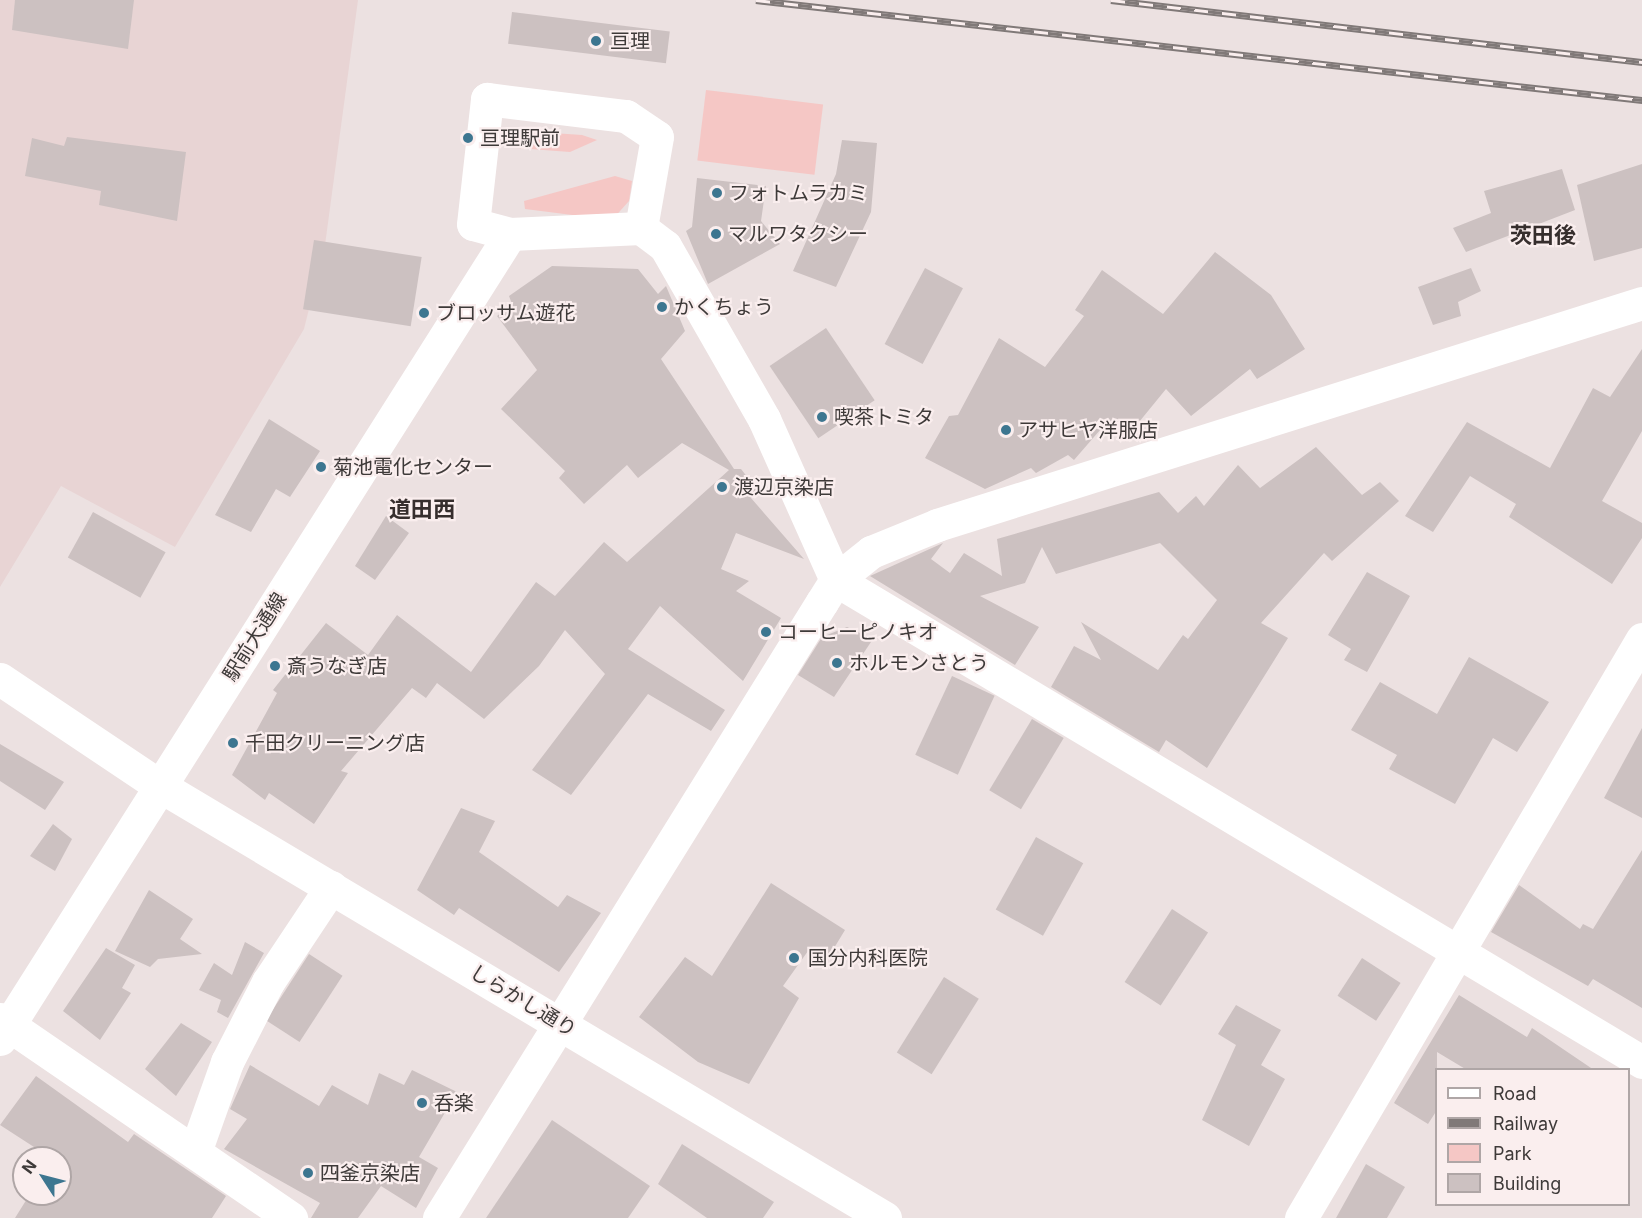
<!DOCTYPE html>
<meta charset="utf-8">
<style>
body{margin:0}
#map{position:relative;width:1642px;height:1218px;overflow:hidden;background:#ece1e1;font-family:Inter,"Noto Sans JP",sans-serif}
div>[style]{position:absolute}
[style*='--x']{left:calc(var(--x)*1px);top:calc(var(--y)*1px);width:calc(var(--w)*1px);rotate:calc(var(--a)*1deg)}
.built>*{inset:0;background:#e8d4d4}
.green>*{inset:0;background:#f5c7c5;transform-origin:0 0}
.building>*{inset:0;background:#ccc1c1;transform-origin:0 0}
.minor>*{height:33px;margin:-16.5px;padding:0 16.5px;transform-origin:16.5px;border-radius:16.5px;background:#fff}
.tertiary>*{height:33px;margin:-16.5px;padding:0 16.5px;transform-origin:16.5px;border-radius:16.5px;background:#fff}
.secondary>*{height:33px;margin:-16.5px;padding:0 16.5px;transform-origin:16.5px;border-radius:16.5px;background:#fff}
.rail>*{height:7px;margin-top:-3.5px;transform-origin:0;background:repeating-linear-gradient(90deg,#faeeee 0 14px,#807978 0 28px);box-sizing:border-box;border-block:2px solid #807978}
.dots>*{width:16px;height:16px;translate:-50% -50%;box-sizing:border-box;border:3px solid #faeeee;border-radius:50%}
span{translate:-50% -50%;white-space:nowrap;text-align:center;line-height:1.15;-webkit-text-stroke:4.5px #faeeee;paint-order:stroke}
.poi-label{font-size:20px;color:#3e3a39}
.left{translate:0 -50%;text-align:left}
.street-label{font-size:20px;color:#3e3a39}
.quarter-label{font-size:22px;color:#362e2d;font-weight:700}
.legend{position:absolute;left:1435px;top:1068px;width:195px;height:138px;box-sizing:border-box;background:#faeeee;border:2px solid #afa6a6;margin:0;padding:8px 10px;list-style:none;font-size:18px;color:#3e3a39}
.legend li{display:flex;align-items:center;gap:12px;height:30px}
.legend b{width:30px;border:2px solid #afa6a6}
.north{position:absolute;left:12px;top:1146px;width:60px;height:60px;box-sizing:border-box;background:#faeeee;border:2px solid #afa6a6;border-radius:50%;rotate:306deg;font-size:16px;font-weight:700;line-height:24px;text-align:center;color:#3e3a39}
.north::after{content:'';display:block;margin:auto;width:21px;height:27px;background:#3d7690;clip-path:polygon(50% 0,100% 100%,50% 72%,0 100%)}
</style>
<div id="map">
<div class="built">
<div style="clip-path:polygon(0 0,358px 0,325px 245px,304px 329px,175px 547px,61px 486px,0 587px)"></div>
</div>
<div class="green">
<div style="left:706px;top:90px;width:118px;height:71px;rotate:7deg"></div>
<div style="clip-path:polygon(538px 132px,582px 135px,597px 140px,570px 152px,517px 148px,527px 135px)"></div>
<div style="clip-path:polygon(615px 176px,632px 181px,629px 201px,612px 220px,525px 209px,524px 201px)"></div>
</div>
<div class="building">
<div style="clip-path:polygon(15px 0,134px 0,128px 49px,12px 30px)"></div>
<div style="left:512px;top:12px;width:159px;height:32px;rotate:7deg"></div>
<div style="clip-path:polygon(67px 137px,186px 152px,177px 221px,99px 205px,101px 191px,25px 176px,32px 138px,64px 146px)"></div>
<div style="clip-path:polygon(842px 140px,877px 143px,871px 212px,836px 287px,793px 271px,836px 174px)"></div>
<div style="clip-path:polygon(1642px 164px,1642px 248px,1594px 261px,1577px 185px)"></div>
<div style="clip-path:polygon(1562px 169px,1575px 210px,1466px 252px,1453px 228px,1491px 213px,1484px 191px)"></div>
<div style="clip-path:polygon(697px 178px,766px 186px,761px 221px,780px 244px,708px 284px,686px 231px,692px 227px)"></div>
<div style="left:314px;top:240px;width:109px;height:70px;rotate:9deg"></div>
<div style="clip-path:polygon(1215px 252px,1271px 295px,1305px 349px,1257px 379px,1250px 369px,1191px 416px,1166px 389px,1126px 438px,1107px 422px,1074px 460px,1068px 455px,1036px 473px,1031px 468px,985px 489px,925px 458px,949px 416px,958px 415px,999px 338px,1045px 367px,1084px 316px,1075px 310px,1102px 270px,1163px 314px)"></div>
<div style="clip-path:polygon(552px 266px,638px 269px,658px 294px,666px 286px,685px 331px,661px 359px,734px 469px,741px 469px,759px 492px,751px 498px,804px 559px,736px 533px,721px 569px,749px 581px,736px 591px,781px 618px,743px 681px,660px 606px,628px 649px,725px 710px,711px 731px,648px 694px,571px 795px,532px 770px,605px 674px,565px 630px,539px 666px,484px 719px,437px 683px,426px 698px,412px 688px,341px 771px,348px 773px,314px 824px,269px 793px,265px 800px,232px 775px,277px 693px,273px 690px,326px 623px,368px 655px,397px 615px,471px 672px,536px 582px,555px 596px,604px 542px,627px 562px,729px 470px,682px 443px,638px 478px,627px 465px,584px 504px,559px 478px,565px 471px,501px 409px,537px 370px,497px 316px,512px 304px,509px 296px)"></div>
<div style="left:925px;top:268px;width:43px;height:86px;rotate:28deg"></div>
<div style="clip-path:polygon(1471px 268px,1481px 291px,1458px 302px,1461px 316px,1433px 325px,1418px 287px)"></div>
<div style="left:826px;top:328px;width:87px;height:68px;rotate:56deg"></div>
<div style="clip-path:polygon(1642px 349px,1642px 431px,1602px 501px,1642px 523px,1642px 538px,1612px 584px,1509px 517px,1516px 504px,1470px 476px,1433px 532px,1405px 516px,1467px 422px,1550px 468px,1593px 388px,1610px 397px)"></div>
<div style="clip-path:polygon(269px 419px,320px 451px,290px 497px,276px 489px,251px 532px,215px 515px)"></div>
<div style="clip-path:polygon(1316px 447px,1362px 495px,1380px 482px,1399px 501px,1332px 561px,1324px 553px,1261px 623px,1288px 638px,1207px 768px,1166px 740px,1159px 752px,1051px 687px,1074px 646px,1101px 660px,1081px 622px,1158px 670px,1183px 635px,1188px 639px,1217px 600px,1160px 543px,1056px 574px,1042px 547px,1025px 583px,980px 596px,1039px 627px,1015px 665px,870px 576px,943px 543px,931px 559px,950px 573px,964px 553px,1002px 576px,997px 539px,1159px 492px,1178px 513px,1196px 496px,1204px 506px,1238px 465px,1260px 488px)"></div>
<div style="left:93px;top:512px;width:83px;height:52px;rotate:29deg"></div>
<div style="clip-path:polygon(386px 516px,409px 533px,375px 580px,355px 566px)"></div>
<div style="clip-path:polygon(1367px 572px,1410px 596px,1367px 672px,1344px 660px,1351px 649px,1328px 635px)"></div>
<div style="clip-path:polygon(847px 627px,873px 639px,834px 697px,798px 675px,822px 637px)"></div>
<div style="clip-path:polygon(1469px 657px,1549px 702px,1517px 752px,1493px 738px,1455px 804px,1389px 769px,1397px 755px,1351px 730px,1380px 682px,1437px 714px)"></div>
<div style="left:952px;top:676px;width:47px;height:87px;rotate:25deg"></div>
<div style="left:1032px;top:719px;width:37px;height:83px;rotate:31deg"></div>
<div style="clip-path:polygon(1642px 728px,1642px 818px,1604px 798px)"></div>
<div style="clip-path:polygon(0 744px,64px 782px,45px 810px,0 781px)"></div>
<div style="clip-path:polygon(461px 808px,495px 821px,479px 852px,558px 907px,567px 895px,601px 913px,559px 972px,459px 908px,454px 915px,417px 890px)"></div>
<div style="clip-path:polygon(53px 824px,72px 839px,55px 871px,30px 856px)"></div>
<div style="left:1036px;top:837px;width:54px;height:83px;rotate:29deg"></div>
<div style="clip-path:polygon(1642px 850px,1642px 1008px,1593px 979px,1588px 986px,1491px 932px,1519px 885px,1580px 929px,1583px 924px,1593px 929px)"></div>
<div style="clip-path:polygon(771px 883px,845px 930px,828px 958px,808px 951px,783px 986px,799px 998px,749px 1084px,698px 1062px,639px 1017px,685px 957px,712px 976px)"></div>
<div style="clip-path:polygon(149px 890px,193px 919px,180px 939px,202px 954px,158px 959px,150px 967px,115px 951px)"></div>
<div style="left:1172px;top:909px;width:43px;height:87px;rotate:33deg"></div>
<div style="clip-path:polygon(245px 942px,264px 953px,228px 1018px,217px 1012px,221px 1000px,199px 990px,214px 963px,232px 975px)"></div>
<div style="clip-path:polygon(106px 948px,135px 965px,122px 988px,131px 993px,100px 1040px,63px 1011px)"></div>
<div style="left:309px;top:954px;width:40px;height:79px;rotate:33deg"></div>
<div style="left:1362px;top:958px;width:46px;height:45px;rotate:33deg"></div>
<div style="left:944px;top:977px;width:41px;height:89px;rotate:32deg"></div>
<div style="clip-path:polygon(1459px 995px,1527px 1037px,1532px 1028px,1594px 1070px,1467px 1070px,1437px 1052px,1437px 1110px,1428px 1124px,1394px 1103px)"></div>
<div style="clip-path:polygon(1236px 1005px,1281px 1030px,1261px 1065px,1285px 1079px,1249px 1146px,1202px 1120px,1236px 1045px,1218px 1034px)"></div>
<div style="clip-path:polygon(181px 1023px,212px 1042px,176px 1096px,145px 1069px)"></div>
<div style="clip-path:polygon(250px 1065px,319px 1106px,332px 1085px,368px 1105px,379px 1073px,404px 1085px,412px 1070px,457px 1092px,419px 1157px,438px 1168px,416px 1208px,381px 1186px,358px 1218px,311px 1218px,320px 1203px,224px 1149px,247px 1119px,230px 1109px)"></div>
<div style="clip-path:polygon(36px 1076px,128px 1142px,134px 1134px,226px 1196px,212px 1218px,15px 1218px,30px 1194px,60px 1194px,60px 1158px,51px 1158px,0 1125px)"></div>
<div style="clip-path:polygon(552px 1120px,650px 1186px,628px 1218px,486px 1218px)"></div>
<div style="clip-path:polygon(682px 1144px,774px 1202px,763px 1218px,707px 1218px,658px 1184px)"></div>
<div style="clip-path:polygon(1366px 1164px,1405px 1187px,1387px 1218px,1336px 1218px)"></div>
</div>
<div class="minor">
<div style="--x:0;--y:679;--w:192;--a:33.8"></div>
<div style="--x:0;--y:1019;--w:353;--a:34.4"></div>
<div style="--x:195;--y:1152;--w:96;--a:-70.4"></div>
<div style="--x:227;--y:1062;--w:90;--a:-62.9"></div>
<div style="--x:268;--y:982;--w:114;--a:-56.4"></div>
<div style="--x:1301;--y:1218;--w:672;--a:-59.5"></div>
</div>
<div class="tertiary">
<div style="--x:510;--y:234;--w:38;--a:-165"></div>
<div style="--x:473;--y:224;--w:126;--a:-83.6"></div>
<div style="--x:487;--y:99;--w:140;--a:7"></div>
<div style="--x:626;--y:116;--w:37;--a:34"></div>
<div style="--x:657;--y:137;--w:92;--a:100"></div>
<div style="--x:641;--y:228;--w:30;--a:37"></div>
<div style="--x:665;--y:246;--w:199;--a:60.2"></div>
<div style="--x:764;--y:419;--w:176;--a:65.9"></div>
<div style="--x:836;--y:580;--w:939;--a:30.88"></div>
<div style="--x:160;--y:786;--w:844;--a:30.79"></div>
<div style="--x:439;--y:1218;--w:725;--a:-58.13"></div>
<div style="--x:822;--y:602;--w:26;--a:-58"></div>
<div style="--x:836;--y:580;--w:45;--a:-38.7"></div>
<div style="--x:871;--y:552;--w:71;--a:-22.2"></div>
<div style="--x:937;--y:525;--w:739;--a:-17.48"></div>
</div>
<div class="secondary">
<div style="--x:0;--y:1039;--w:953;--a:-57.64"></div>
<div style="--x:510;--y:234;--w:131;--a:-2.6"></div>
</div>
<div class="rail">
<div style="--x:756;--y:0;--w:892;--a:6.44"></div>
<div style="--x:1111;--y:0;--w:535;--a:6.66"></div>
</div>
<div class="dots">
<div style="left:596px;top:41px;background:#3d7690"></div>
<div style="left:468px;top:138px;background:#3d7690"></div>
<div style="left:717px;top:193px;background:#3d7690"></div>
<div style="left:716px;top:234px;background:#3d7690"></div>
<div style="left:662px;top:307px;background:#3d7690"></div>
<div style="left:424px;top:313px;background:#3d7690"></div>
<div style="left:822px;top:417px;background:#3d7690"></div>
<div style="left:1006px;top:430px;background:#3d7690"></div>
<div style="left:321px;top:467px;background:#3d7690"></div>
<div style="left:722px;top:487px;background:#3d7690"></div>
<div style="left:766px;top:632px;background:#3d7690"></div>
<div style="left:837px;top:663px;background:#3d7690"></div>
<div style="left:275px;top:666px;background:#3d7690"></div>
<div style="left:233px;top:743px;background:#3d7690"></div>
<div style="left:794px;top:958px;background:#3d7690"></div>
<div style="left:422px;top:1103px;background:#3d7690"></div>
<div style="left:308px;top:1173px;background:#3d7690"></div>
</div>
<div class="poi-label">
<span class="left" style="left:610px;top:41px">亘理</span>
<span class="left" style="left:480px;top:138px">亘理駅前</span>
<span class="left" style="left:729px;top:193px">フォトムラカミ</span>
<span class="left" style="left:728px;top:234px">マルワタクシー</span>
<span class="left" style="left:674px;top:307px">かくちょう</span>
<span class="left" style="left:436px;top:313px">ブロッサム遊花</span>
<span class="left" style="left:834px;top:417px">喫茶トミタ</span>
<span class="left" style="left:1018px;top:430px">アサヒヤ洋服店</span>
<span class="left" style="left:333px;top:467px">菊池電化センター</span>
<span class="left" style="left:734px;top:487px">渡辺京染店</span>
<span class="left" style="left:778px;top:632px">コーヒーピノキオ</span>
<span class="left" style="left:849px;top:663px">ホルモンさとう</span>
<span class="left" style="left:287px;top:666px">斎うなぎ店</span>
<span class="left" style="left:245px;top:743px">千田クリーニング店</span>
<span class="left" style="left:808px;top:958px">国分内科医院</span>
<span class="left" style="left:434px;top:1103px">呑楽</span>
<span class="left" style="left:320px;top:1173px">四釜京染店</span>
</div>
<div class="street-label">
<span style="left:255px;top:637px;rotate:-58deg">駅前大通線</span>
<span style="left:523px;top:1001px;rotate:31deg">しらかし通り</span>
</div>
<div class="quarter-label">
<span style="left:1543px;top:236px">茨田後</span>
<span style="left:422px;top:510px">道田西</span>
</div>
<ul class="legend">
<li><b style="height:8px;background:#fff"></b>Road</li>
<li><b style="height:8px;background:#807978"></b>Railway</li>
<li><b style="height:16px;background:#f5c7c5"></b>Park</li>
<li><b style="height:16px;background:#ccc1c1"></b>Building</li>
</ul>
<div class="north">N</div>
</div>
